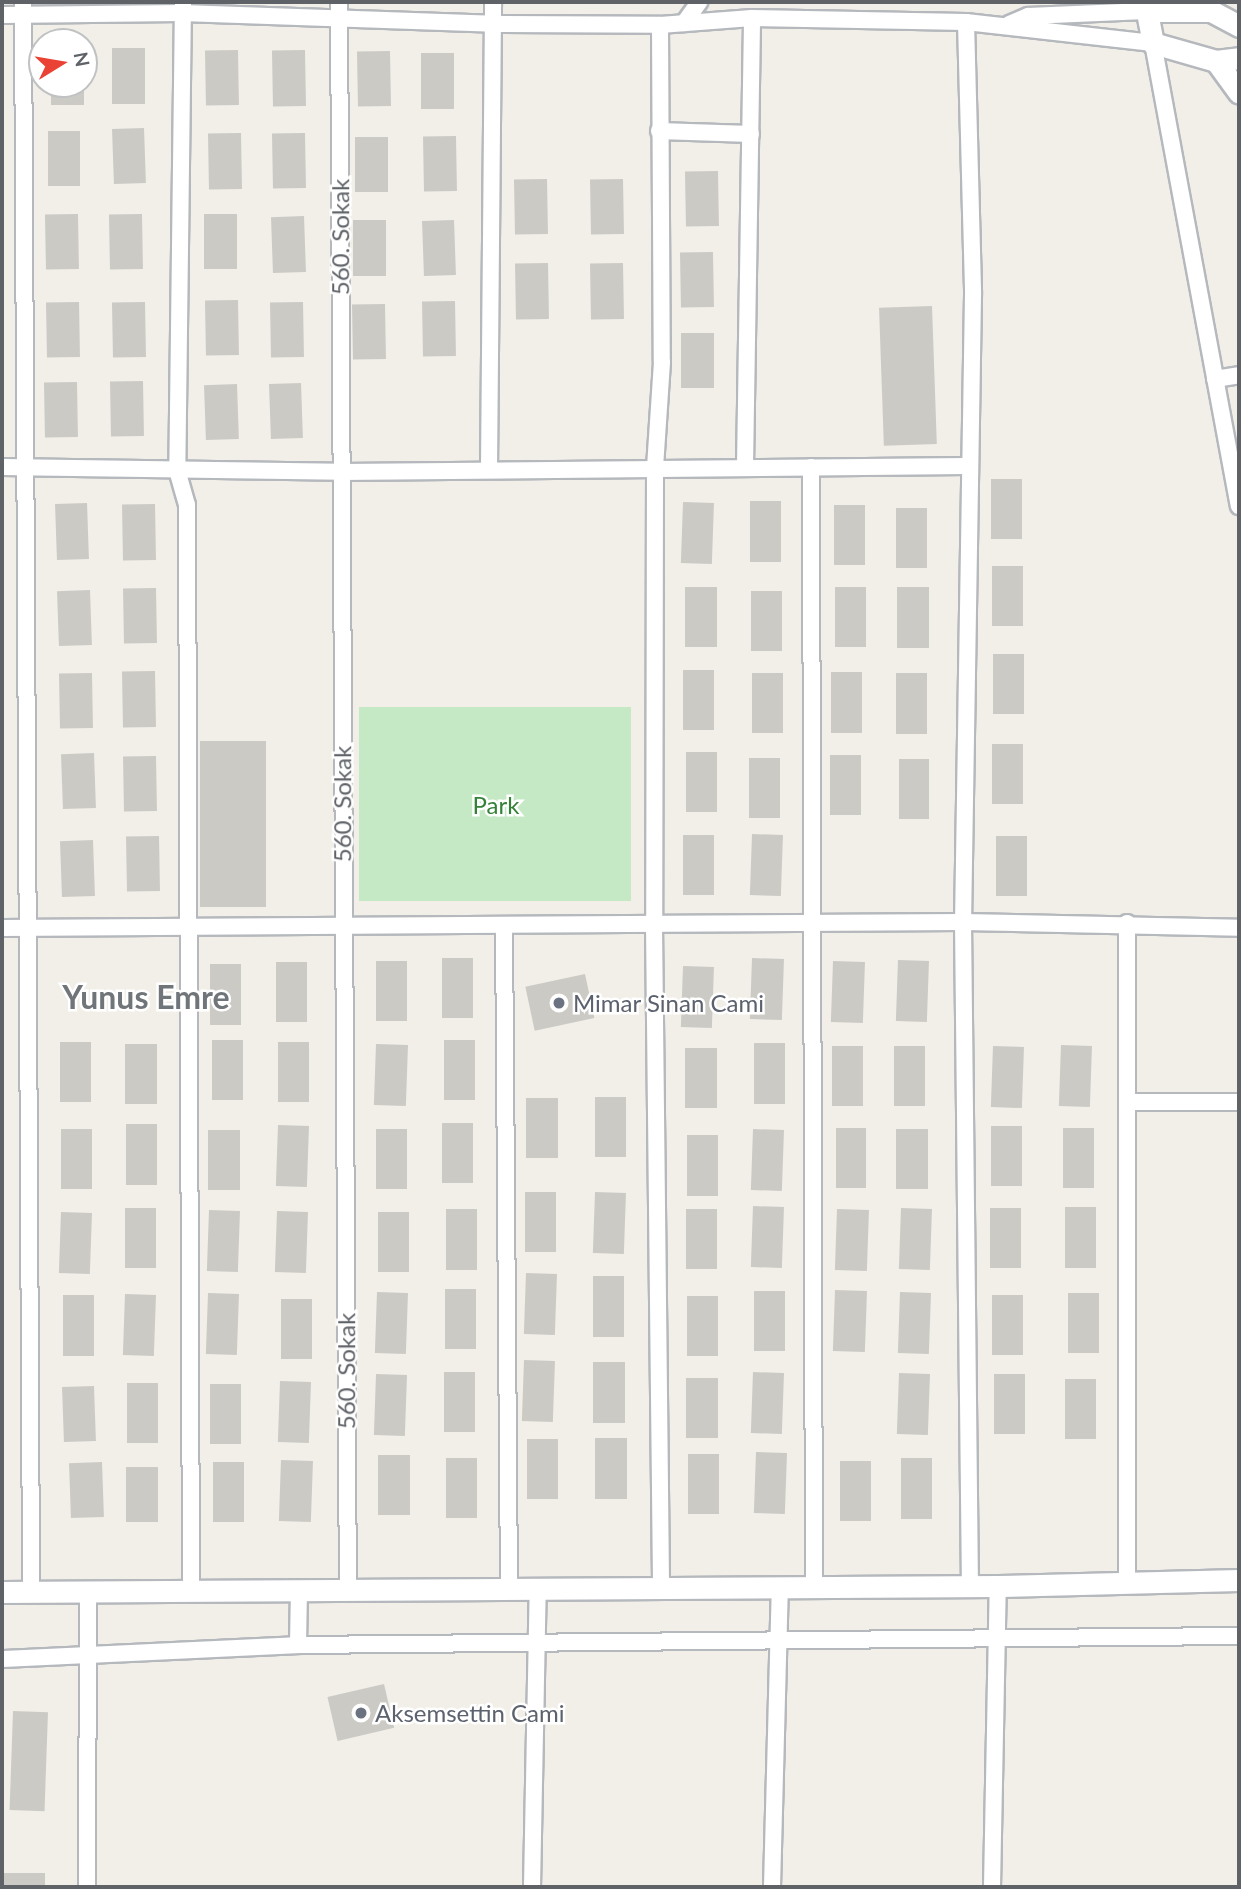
<!DOCTYPE html>
<style>
body{margin:0}
#map{position:relative;width:1241px;height:1889px;overflow:hidden;background:#f1efe8;font-family:Lato,sans-serif}
div>[style]{position:absolute}
[style*='--x']{left:calc(var(--x)*1px);top:calc(var(--y)*1px);width:calc(var(--w)*1px);rotate:calc(var(--a)*1deg)}
.green>*{inset:0;background:#c5e8c5;transform-origin:0 0}
.building>*{inset:0;background:#cccac5;transform-origin:0 0}
.roads{filter:drop-shadow(2px 0 #b5b8bc) drop-shadow(-2px 0 #b5b8bc) drop-shadow(0 2px #b5b8bc) drop-shadow(0 -2px #b5b8bc)}
.minor>*{height:16px;margin:-8px;padding:0 8px;transform-origin:8px;border-radius:8px;background:#fff}
.tertiary>*{height:21px;margin:-10.5px;padding:0 10.5px;transform-origin:10.5px;border-radius:10.5px;background:#fff}
.dots>*{width:19px;height:19px;translate:-50% -50%;box-sizing:border-box;border:4px solid #fff;border-radius:50%}
span{translate:-50% -50%;white-space:nowrap;text-align:center;line-height:1.15;-webkit-text-stroke:5px #fff;paint-order:stroke}
.street-label{font-size:24px;color:#5f6368}
.park-label{font-size:24px;color:#348238}
.worship-label{font-size:24px;color:#5b616d}
.left{translate:0 -50%;text-align:left}
.district-label{font-size:32px;color:#70757a;font-weight:700}
.frame{position:absolute;inset:0;border:4px solid #5f6368;pointer-events:none}
.north{position:absolute;left:28px;top:28px;width:70px;height:70px;box-sizing:border-box;background:#fff;border:2px solid #bfc1c3;border-radius:50%;rotate:79deg;font-size:19px;font-weight:700;line-height:28px;text-align:center;color:#5f6368}
.north::after{content:'';display:block;margin:auto;width:24px;height:32px;background:#ea4335;clip-path:polygon(50% 0,100% 100%,50% 72%,0 100%)}
</style>
<div id="map">
<div class="green">
<div style="left:631px;top:707px;width:194px;height:272px;rotate:90deg"></div>
</div>
<div class="building">
<div style="left:112px;top:48px;width:33px;height:56px"></div>
<div style="left:238px;top:50px;width:55px;height:33px;rotate:89deg"></div>
<div style="left:305px;top:50px;width:56px;height:33px;rotate:89deg"></div>
<div style="left:390px;top:51px;width:55px;height:33px;rotate:89deg"></div>
<div style="left:421px;top:53px;width:33px;height:56px"></div>
<div style="left:51px;top:84px;width:33px;height:21px"></div>
<div style="left:144px;top:128px;width:55px;height:32px;rotate:88deg"></div>
<div style="left:48px;top:131px;width:32px;height:55px"></div>
<div style="left:241px;top:133px;width:56px;height:33px;rotate:89deg"></div>
<div style="left:305px;top:133px;width:55px;height:33px;rotate:89deg"></div>
<div style="left:456px;top:136px;width:55px;height:33px;rotate:89deg"></div>
<div style="left:355px;top:137px;width:33px;height:55px"></div>
<div style="left:718px;top:171px;width:55px;height:33px;rotate:89deg"></div>
<div style="left:547px;top:179px;width:55px;height:33px;rotate:89deg"></div>
<div style="left:623px;top:179px;width:55px;height:33px;rotate:89deg"></div>
<div style="left:78px;top:214px;width:55px;height:33px;rotate:89deg"></div>
<div style="left:142px;top:214px;width:55px;height:33px;rotate:89deg"></div>
<div style="left:204px;top:214px;width:33px;height:55px"></div>
<div style="left:304px;top:216px;width:56px;height:33px;rotate:88deg"></div>
<div style="left:353px;top:220px;width:33px;height:56px"></div>
<div style="left:454px;top:220px;width:55px;height:32px;rotate:88deg"></div>
<div style="left:713px;top:252px;width:55px;height:33px;rotate:89deg"></div>
<div style="left:548px;top:263px;width:56px;height:33px;rotate:89deg"></div>
<div style="left:623px;top:263px;width:56px;height:33px;rotate:89deg"></div>
<div style="left:238px;top:300px;width:55px;height:33px;rotate:89deg"></div>
<div style="left:455px;top:301px;width:55px;height:33px;rotate:89deg"></div>
<div style="left:79px;top:302px;width:55px;height:33px;rotate:89deg"></div>
<div style="left:145px;top:302px;width:55px;height:33px;rotate:89deg"></div>
<div style="left:303px;top:302px;width:55px;height:33px;rotate:89deg"></div>
<div style="left:385px;top:304px;width:55px;height:33px;rotate:89deg"></div>
<div style="left:932px;top:306px;width:138px;height:53px;rotate:88deg"></div>
<div style="left:681px;top:333px;width:33px;height:55px"></div>
<div style="left:143px;top:381px;width:55px;height:33px;rotate:89deg"></div>
<div style="left:77px;top:382px;width:55px;height:33px;rotate:89deg"></div>
<div style="left:301px;top:383px;width:55px;height:32px;rotate:88deg"></div>
<div style="left:237px;top:384px;width:55px;height:33px;rotate:88deg"></div>
<div style="left:991px;top:479px;width:31px;height:60px"></div>
<div style="left:750px;top:501px;width:31px;height:61px"></div>
<div style="left:683px;top:502px;width:31px;height:61px;rotate:2deg"></div>
<div style="left:87px;top:503px;width:56px;height:32px;rotate:88deg"></div>
<div style="left:155px;top:504px;width:56px;height:33px;rotate:89deg"></div>
<div style="left:834px;top:505px;width:31px;height:60px"></div>
<div style="left:896px;top:508px;width:31px;height:60px"></div>
<div style="left:992px;top:566px;width:31px;height:60px"></div>
<div style="left:685px;top:587px;width:32px;height:60px"></div>
<div style="left:835px;top:587px;width:31px;height:60px"></div>
<div style="left:897px;top:587px;width:32px;height:61px"></div>
<div style="left:156px;top:588px;width:55px;height:33px;rotate:89deg"></div>
<div style="left:90px;top:590px;width:55px;height:33px;rotate:88deg"></div>
<div style="left:751px;top:591px;width:31px;height:60px"></div>
<div style="left:993px;top:654px;width:31px;height:60px"></div>
<div style="left:683px;top:670px;width:31px;height:60px"></div>
<div style="left:155px;top:671px;width:56px;height:33px;rotate:89deg"></div>
<div style="left:831px;top:672px;width:31px;height:61px"></div>
<div style="left:92px;top:673px;width:55px;height:33px;rotate:89deg"></div>
<div style="left:752px;top:673px;width:31px;height:60px"></div>
<div style="left:896px;top:673px;width:31px;height:61px"></div>
<div style="left:266px;top:741px;width:166px;height:66px;rotate:90deg"></div>
<div style="left:992px;top:744px;width:31px;height:60px"></div>
<div style="left:686px;top:752px;width:31px;height:60px"></div>
<div style="left:94px;top:753px;width:55px;height:33px;rotate:88deg"></div>
<div style="left:830px;top:755px;width:31px;height:60px"></div>
<div style="left:156px;top:756px;width:55px;height:33px;rotate:89deg"></div>
<div style="left:749px;top:758px;width:31px;height:60px"></div>
<div style="left:899px;top:759px;width:30px;height:60px"></div>
<div style="left:752px;top:834px;width:31px;height:61px;rotate:2deg"></div>
<div style="left:683px;top:835px;width:31px;height:60px"></div>
<div style="left:159px;top:836px;width:55px;height:33px;rotate:89deg"></div>
<div style="left:996px;top:836px;width:31px;height:60px"></div>
<div style="left:93px;top:840px;width:56px;height:33px;rotate:88deg"></div>
<div style="left:442px;top:958px;width:31px;height:60px"></div>
<div style="left:752px;top:958px;width:32px;height:61px;rotate:2deg"></div>
<div style="left:898px;top:960px;width:31px;height:61px;rotate:2deg"></div>
<div style="left:376px;top:961px;width:31px;height:60px"></div>
<div style="left:833px;top:961px;width:32px;height:61px;rotate:2deg"></div>
<div style="left:276px;top:962px;width:31px;height:60px"></div>
<div style="left:210px;top:964px;width:31px;height:61px"></div>
<div style="left:683px;top:966px;width:31px;height:61px;rotate:2deg"></div>
<div style="left:585px;top:974px;width:45px;height:61px;rotate:78deg"></div>
<div style="left:212px;top:1040px;width:31px;height:60px"></div>
<div style="left:444px;top:1040px;width:31px;height:60px"></div>
<div style="left:60px;top:1042px;width:31px;height:60px"></div>
<div style="left:278px;top:1042px;width:31px;height:60px"></div>
<div style="left:754px;top:1043px;width:31px;height:61px"></div>
<div style="left:125px;top:1044px;width:32px;height:60px"></div>
<div style="left:376px;top:1044px;width:32px;height:61px;rotate:2deg"></div>
<div style="left:1061px;top:1045px;width:31px;height:61px;rotate:2deg"></div>
<div style="left:832px;top:1046px;width:31px;height:60px"></div>
<div style="left:894px;top:1046px;width:31px;height:60px"></div>
<div style="left:993px;top:1046px;width:31px;height:61px;rotate:2deg"></div>
<div style="left:685px;top:1048px;width:32px;height:60px"></div>
<div style="left:595px;top:1097px;width:31px;height:60px"></div>
<div style="left:526px;top:1098px;width:32px;height:60px"></div>
<div style="left:442px;top:1123px;width:31px;height:60px"></div>
<div style="left:126px;top:1124px;width:31px;height:61px"></div>
<div style="left:278px;top:1125px;width:31px;height:61px;rotate:2deg"></div>
<div style="left:991px;top:1126px;width:31px;height:60px"></div>
<div style="left:836px;top:1128px;width:30px;height:60px"></div>
<div style="left:1063px;top:1128px;width:31px;height:60px"></div>
<div style="left:61px;top:1129px;width:31px;height:60px"></div>
<div style="left:376px;top:1129px;width:31px;height:60px"></div>
<div style="left:753px;top:1129px;width:31px;height:61px;rotate:2deg"></div>
<div style="left:896px;top:1129px;width:32px;height:60px"></div>
<div style="left:208px;top:1130px;width:32px;height:60px"></div>
<div style="left:687px;top:1135px;width:31px;height:61px"></div>
<div style="left:525px;top:1192px;width:31px;height:60px"></div>
<div style="left:595px;top:1192px;width:31px;height:61px;rotate:2deg"></div>
<div style="left:753px;top:1206px;width:31px;height:61px;rotate:2deg"></div>
<div style="left:1065px;top:1207px;width:31px;height:61px"></div>
<div style="left:125px;top:1208px;width:31px;height:60px"></div>
<div style="left:901px;top:1208px;width:31px;height:61px;rotate:2deg"></div>
<div style="left:990px;top:1208px;width:31px;height:60px"></div>
<div style="left:446px;top:1209px;width:31px;height:61px"></div>
<div style="left:686px;top:1209px;width:31px;height:60px"></div>
<div style="left:837px;top:1209px;width:32px;height:61px;rotate:2deg"></div>
<div style="left:209px;top:1210px;width:31px;height:61px;rotate:2deg"></div>
<div style="left:277px;top:1211px;width:31px;height:61px;rotate:2deg"></div>
<div style="left:61px;top:1212px;width:31px;height:61px;rotate:2deg"></div>
<div style="left:378px;top:1212px;width:31px;height:60px"></div>
<div style="left:526px;top:1273px;width:31px;height:61px;rotate:2deg"></div>
<div style="left:593px;top:1276px;width:31px;height:61px"></div>
<div style="left:445px;top:1289px;width:31px;height:60px"></div>
<div style="left:835px;top:1290px;width:32px;height:61px;rotate:2deg"></div>
<div style="left:754px;top:1291px;width:31px;height:60px"></div>
<div style="left:377px;top:1292px;width:31px;height:61px;rotate:2deg"></div>
<div style="left:900px;top:1292px;width:31px;height:61px;rotate:2deg"></div>
<div style="left:208px;top:1293px;width:31px;height:61px;rotate:2deg"></div>
<div style="left:1068px;top:1293px;width:31px;height:60px"></div>
<div style="left:125px;top:1294px;width:31px;height:61px;rotate:2deg"></div>
<div style="left:63px;top:1295px;width:31px;height:61px"></div>
<div style="left:992px;top:1295px;width:31px;height:60px"></div>
<div style="left:687px;top:1296px;width:31px;height:60px"></div>
<div style="left:281px;top:1299px;width:31px;height:60px"></div>
<div style="left:524px;top:1360px;width:31px;height:61px;rotate:2deg"></div>
<div style="left:593px;top:1362px;width:32px;height:61px"></div>
<div style="left:444px;top:1372px;width:31px;height:60px"></div>
<div style="left:753px;top:1372px;width:31px;height:61px;rotate:2deg"></div>
<div style="left:899px;top:1373px;width:31px;height:61px;rotate:2deg"></div>
<div style="left:376px;top:1374px;width:31px;height:61px;rotate:2deg"></div>
<div style="left:994px;top:1374px;width:31px;height:60px"></div>
<div style="left:686px;top:1378px;width:32px;height:60px"></div>
<div style="left:1065px;top:1379px;width:31px;height:60px"></div>
<div style="left:280px;top:1381px;width:31px;height:61px;rotate:2deg"></div>
<div style="left:127px;top:1383px;width:31px;height:60px"></div>
<div style="left:210px;top:1384px;width:31px;height:60px"></div>
<div style="left:94px;top:1386px;width:55px;height:32px;rotate:88deg"></div>
<div style="left:595px;top:1438px;width:32px;height:61px"></div>
<div style="left:527px;top:1439px;width:31px;height:60px"></div>
<div style="left:756px;top:1452px;width:31px;height:61px;rotate:2deg"></div>
<div style="left:688px;top:1454px;width:31px;height:60px"></div>
<div style="left:378px;top:1455px;width:32px;height:60px"></div>
<div style="left:446px;top:1458px;width:31px;height:60px"></div>
<div style="left:901px;top:1458px;width:31px;height:61px"></div>
<div style="left:281px;top:1460px;width:32px;height:61px;rotate:2deg"></div>
<div style="left:840px;top:1461px;width:31px;height:60px"></div>
<div style="left:102px;top:1462px;width:55px;height:33px;rotate:88deg"></div>
<div style="left:213px;top:1462px;width:31px;height:60px"></div>
<div style="left:126px;top:1467px;width:32px;height:55px"></div>
<div style="left:384px;top:1684px;width:45px;height:58px;rotate:77deg"></div>
<div style="left:13px;top:1711px;width:35px;height:99px;rotate:2deg"></div>
<div style="left:45px;top:1873px;width:14px;height:43px;rotate:90deg"></div>
</div>
<div class="roads">
<div class="minor">
<div style="--x:23;--y:2;--w:1590;--a:89.71"></div>
<div style="--x:183;--y:2;--w:468;--a:90.7"></div>
<div style="--x:177;--y:470;--w:36;--a:74"></div>
<div style="--x:187;--y:505;--w:1085;--a:89.79"></div>
<div style="--x:339;--y:2;--w:1587;--a:89.68"></div>
<div style="--x:2;--y:15;--w:180;--a:-0.6"></div>
<div style="--x:182;--y:13;--w:311;--a:2"></div>
<div style="--x:493;--y:24;--w:167;--a:0.3"></div>
<div style="--x:660;--y:25;--w:92;--a:-4.4"></div>
<div style="--x:752;--y:18;--w:214;--a:1.1"></div>
<div style="--x:966;--y:22;--w:188;--a:6.4"></div>
<div style="--x:1153;--y:43;--w:471;--a:79.5"></div>
<div style="--x:966;--y:22;--w:273;--a:88.5"></div>
<div style="--x:973;--y:295;--w:627;--a:90.91"></div>
<div style="--x:963;--y:922;--w:663;--a:89.4"></div>
<div style="--x:684;--y:23;--w:26;--a:-54"></div>
<div style="--x:1009;--y:24;--w:21;--a:-23"></div>
<div style="--x:1028;--y:16;--w:118;--a:-2.4"></div>
<div style="--x:660;--y:25;--w:337;--a:89.7"></div>
<div style="--x:662;--y:362;--w:106;--a:93.8"></div>
<div style="--x:655;--y:468;--w:457;--a:90.1"></div>
<div style="--x:654;--y:925;--w:662;--a:89.39"></div>
<div style="--x:659;--y:131;--w:92;--a:1.9"></div>
<div style="--x:1215;--y:379;--w:24;--a:-9"></div>
<div style="--x:2;--y:467;--w:338;--a:0.8"></div>
<div style="--x:340;--y:472;--w:627;--a:-0.55"></div>
<div style="--x:745;--y:467;--w:449;--a:-89.1"></div>
<div style="--x:811;--y:467;--w:1119;--a:89.85"></div>
<div style="--x:489;--y:469;--w:467;--a:-89.5"></div>
<div style="--x:1127;--y:923;--w:659;--a:90"></div>
<div style="--x:504;--y:925;--w:663;--a:89.57"></div>
<div style="--x:2;--y:928;--w:961;--a:-0.36"></div>
<div style="--x:963;--y:922;--w:276;--a:1.2"></div>
<div style="--x:1127;--y:1102;--w:112;--a:0"></div>
<div style="--x:298;--y:1645;--w:55;--a:-89"></div>
<div style="--x:2;--y:1659;--w:296;--a:-2.7"></div>
<div style="--x:298;--y:1645;--w:941;--a:-0.55"></div>
<div style="--x:87;--y:1887;--w:297;--a:-89.8"></div>
<div style="--x:532;--y:1887;--w:299;--a:-88.9"></div>
<div style="--x:772;--y:1887;--w:300;--a:-88.5"></div>
<div style="--x:992;--y:1887;--w:301;--a:-88.9"></div>
</div>
<div class="tertiary">
<div style="--x:1145;--y:2;--w:42;--a:79"></div>
<div style="--x:1153;--y:43;--w:66;--a:15.9"></div>
<div style="--x:1216;--y:61;--w:23;--a:-7"></div>
<div style="--x:1146;--y:11;--w:65;--a:0"></div>
<div style="--x:1211;--y:11;--w:32;--a:28"></div>
<div style="--x:1216;--y:61;--w:39;--a:54"></div>
<div style="--x:2;--y:1592;--w:996;--a:-0.35"></div>
<div style="--x:998;--y:1586;--w:241;--a:-1.4"></div>
</div>
</div>
<div class="dots">
<div style="left:559px;top:1003px;background:#6b7280"></div>
<div style="left:361px;top:1713px;background:#6b7280"></div>
</div>
<div class="street-label">
<span style="left:340px;top:237px;rotate:-90deg">560. Sokak</span>
<span style="left:342px;top:804px;rotate:-90deg">560. Sokak</span>
<span style="left:346px;top:1371px;rotate:-90deg">560. Sokak</span>
</div>
<div class="park-label">
<span style="left:496px;top:805px">Park</span>
</div>
<div class="worship-label">
<span class="left" style="left:573px;top:1003px">Mimar Sinan Cami</span>
<span class="left" style="left:375px;top:1713px">Aksemsettin Cami</span>
</div>
<div class="district-label">
<span style="left:146px;top:997px">Yunus Emre</span>
</div>
<div class="frame"></div>
<div class="north">N</div>
</div>
